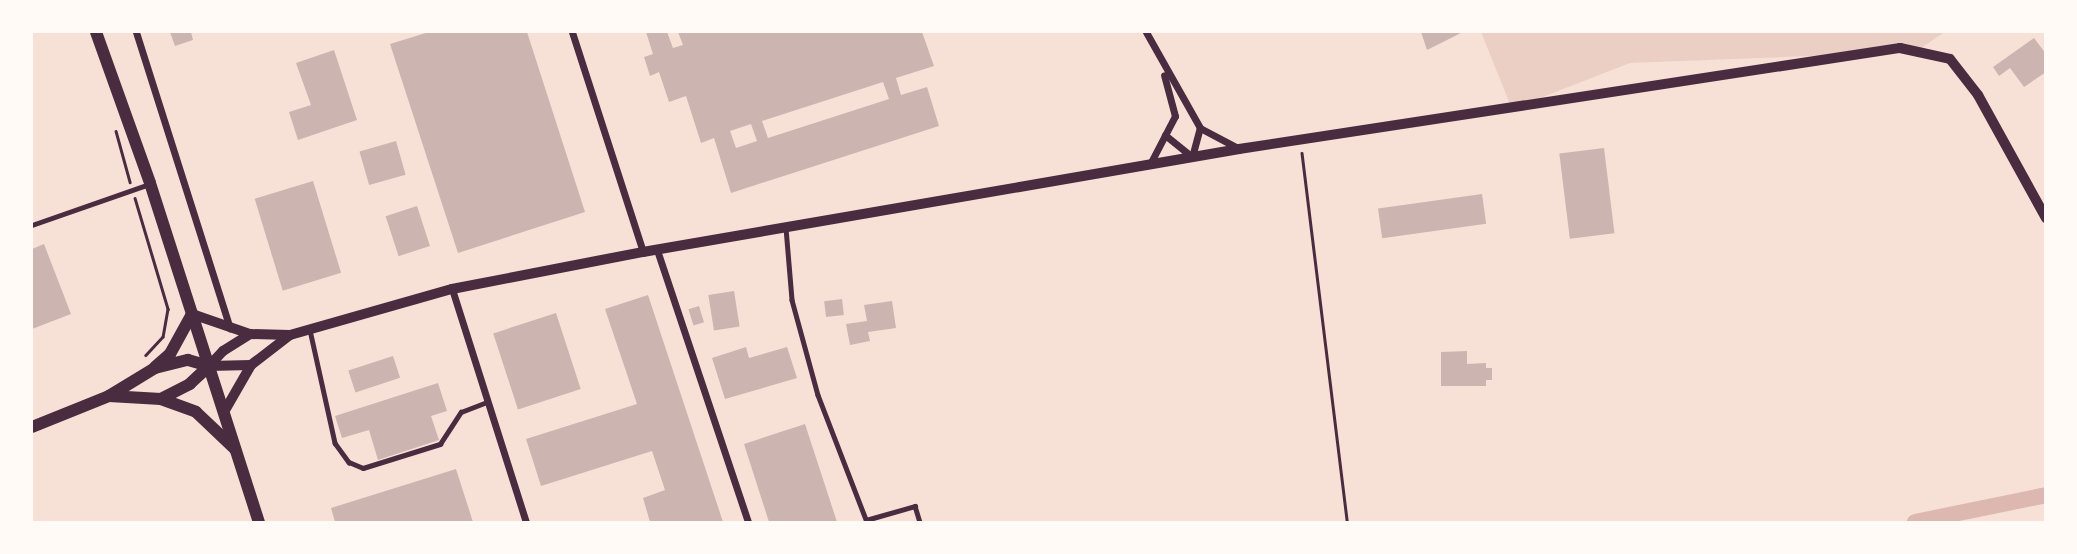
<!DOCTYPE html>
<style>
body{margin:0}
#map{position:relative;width:2077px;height:554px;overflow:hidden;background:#f7e1d7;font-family:Inter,sans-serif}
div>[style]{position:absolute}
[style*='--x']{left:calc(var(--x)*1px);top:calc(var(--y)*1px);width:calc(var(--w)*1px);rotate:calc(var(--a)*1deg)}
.green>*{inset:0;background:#ebcfc5}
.canal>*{height:16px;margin:-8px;padding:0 8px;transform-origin:8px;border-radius:8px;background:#dcb8b0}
.building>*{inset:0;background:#ccb4b1;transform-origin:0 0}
.path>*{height:2.5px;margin:-1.25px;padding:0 1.25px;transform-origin:1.25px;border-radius:1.25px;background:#4a2c40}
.service>*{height:4.5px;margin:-2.25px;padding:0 2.25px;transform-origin:2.25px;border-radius:2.25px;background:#4a2c40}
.minor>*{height:7px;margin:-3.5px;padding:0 3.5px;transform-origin:3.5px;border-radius:3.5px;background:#4a2c40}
.tertiary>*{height:10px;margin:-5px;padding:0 5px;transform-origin:5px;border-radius:5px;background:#4a2c40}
.secondary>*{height:12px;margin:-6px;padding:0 6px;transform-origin:6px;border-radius:6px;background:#4a2c40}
.primary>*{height:12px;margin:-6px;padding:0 6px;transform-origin:6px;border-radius:6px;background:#4a2c40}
span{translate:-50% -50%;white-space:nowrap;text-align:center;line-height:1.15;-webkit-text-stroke:6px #fffaf5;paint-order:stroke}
.frame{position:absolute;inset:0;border:33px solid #fffaf5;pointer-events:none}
</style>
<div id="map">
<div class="green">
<div style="clip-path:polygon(1481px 32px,1945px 32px,1915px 52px,1630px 63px,1512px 109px)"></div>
</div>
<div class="canal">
<div style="--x:1915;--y:522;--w:134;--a:-11.6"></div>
</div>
<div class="building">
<div style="clip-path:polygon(170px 32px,191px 32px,193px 40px,175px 46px)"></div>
<div style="clip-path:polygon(429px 32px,527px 32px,585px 212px,458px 253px,390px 44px)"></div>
<div style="clip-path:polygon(evenodd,646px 32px,667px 32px,673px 48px,683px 45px,678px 32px,922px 32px,934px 66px,896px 78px,901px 95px,927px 87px,939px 126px,731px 193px,714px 138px,701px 143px,686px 96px,669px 102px,659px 72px,650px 76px,644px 57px,653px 54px,646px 32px,883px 82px,889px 99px,768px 138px,762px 121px,883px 82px,646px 32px,751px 124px,757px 141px,736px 148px,730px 131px,751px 124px)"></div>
<div style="clip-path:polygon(1421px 32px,1463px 32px,1427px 50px)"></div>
<div style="clip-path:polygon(2034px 38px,2046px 54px,2046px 72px,2024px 87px,2010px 68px,1999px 76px,1993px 67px)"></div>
<div style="clip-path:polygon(334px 50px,357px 120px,298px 140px,289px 112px,311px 105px,296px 63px)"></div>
<div style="left:396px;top:141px;width:35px;height:38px;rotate:74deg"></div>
<div style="left:1604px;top:148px;width:86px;height:45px;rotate:83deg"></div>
<div style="left:313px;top:181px;width:96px;height:61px;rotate:73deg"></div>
<div style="left:1482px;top:194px;width:30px;height:105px;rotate:82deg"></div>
<div style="left:417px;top:206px;width:42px;height:33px;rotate:72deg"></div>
<div style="clip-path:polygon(44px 244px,71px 314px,32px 329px,32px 249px)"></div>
<div style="left:734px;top:291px;width:36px;height:26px;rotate:81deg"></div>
<div style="clip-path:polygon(648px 295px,723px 522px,650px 522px,643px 498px,665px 490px,652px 451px,541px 486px,526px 439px,637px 404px,605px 309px)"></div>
<div style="left:842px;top:299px;width:16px;height:18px;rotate:83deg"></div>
<div style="clip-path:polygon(892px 301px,896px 328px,868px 332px,870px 341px,850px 345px,846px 324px,867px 321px,864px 305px)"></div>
<div style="left:699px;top:306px;width:17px;height:11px;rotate:73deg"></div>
<div style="left:556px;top:313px;width:80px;height:66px;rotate:72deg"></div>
<div style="clip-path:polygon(746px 347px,749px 358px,787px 347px,797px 378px,725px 399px,712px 358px)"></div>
<div style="clip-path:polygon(1467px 351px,1467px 364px,1486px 363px,1486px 368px,1492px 368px,1492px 380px,1486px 380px,1486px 386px,1441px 386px,1441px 352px)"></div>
<div style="left:393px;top:356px;width:23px;height:47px;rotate:72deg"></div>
<div style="clip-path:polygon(438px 383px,447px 411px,431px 416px,439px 440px,378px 460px,369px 430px,342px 438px,335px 416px)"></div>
<div style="clip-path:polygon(805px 424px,837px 522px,769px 522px,744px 444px)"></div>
<div style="clip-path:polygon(456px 469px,473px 522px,335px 522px,331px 508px)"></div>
</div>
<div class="path">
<div style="--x:116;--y:131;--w:53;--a:74.6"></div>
<div style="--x:1302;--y:153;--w:372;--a:83"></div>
<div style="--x:135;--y:198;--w:116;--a:73.4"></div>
<div style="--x:168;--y:309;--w:28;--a:100"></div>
<div style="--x:163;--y:337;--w:25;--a:133"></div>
</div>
<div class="service">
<div style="--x:32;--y:225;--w:125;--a:-19.2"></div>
<div style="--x:786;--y:228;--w:72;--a:85.2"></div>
<div style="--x:792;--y:300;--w:98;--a:74.7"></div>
<div style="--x:818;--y:395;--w:136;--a:68.9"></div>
<div style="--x:310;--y:330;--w:116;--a:77.5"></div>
<div style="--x:335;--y:443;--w:24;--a:54"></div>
<div style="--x:349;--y:462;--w:15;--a:23"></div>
<div style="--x:363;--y:468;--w:81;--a:-17.3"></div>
<div style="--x:440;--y:444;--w:38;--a:-57"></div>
<div style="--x:461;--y:412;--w:28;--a:-21"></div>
<div style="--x:866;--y:520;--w:51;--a:-15.9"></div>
<div style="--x:915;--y:506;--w:17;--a:73"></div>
</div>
<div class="minor">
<div style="--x:136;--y:32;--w:311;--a:72.4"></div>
<div style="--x:572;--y:32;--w:231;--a:72.1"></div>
<div style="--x:1146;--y:32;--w:110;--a:60.6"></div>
<div style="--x:1200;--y:128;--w:43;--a:27.8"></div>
<div style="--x:1165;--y:135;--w:35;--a:39"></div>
<div style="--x:1192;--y:157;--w:30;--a:-75"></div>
<div style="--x:1150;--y:164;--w:54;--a:-62.5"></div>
<div style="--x:1175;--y:116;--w:42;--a:-105"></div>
<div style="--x:657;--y:250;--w:287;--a:71.5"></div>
<div style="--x:452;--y:289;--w:244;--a:72.4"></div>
</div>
<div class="tertiary">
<div style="--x:192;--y:314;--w:61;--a:19"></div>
<div style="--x:250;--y:334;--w:40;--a:1.4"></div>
<div style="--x:290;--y:335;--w:168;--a:-15.9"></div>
<div style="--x:452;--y:289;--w:195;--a:-11"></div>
<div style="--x:643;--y:252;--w:605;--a:-9.8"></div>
<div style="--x:1239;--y:149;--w:669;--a:-8.69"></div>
<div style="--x:1900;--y:48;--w:51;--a:12.4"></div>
<div style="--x:1950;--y:59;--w:46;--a:52.1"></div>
<div style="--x:1978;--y:95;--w:141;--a:61.1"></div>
<div style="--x:209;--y:366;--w:21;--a:-47"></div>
<div style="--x:223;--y:351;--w:32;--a:-32"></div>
<div style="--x:209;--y:366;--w:42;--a:-1.4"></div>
<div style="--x:224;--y:412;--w:54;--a:-60.1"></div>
<div style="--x:251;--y:365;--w:49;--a:-37.6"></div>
</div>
<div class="secondary">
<div style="--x:155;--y:367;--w:20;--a:-41"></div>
<div style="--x:170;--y:354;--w:46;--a:-61.2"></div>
<div style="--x:109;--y:396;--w:52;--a:3.3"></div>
<div style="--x:161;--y:399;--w:37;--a:20"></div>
<div style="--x:196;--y:412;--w:54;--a:43.5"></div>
<div style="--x:32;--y:427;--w:83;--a:-21.9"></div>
<div style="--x:109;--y:396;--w:54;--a:-31.3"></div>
<div style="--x:155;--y:368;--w:34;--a:-14"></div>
<div style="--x:188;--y:360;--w:22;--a:16"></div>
<div style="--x:209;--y:366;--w:26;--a:137"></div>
<div style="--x:190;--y:384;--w:33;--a:153"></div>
</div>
<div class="primary">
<div style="--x:96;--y:32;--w:160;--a:70.3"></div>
<div style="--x:150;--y:183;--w:356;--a:72.2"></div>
</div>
<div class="frame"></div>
</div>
